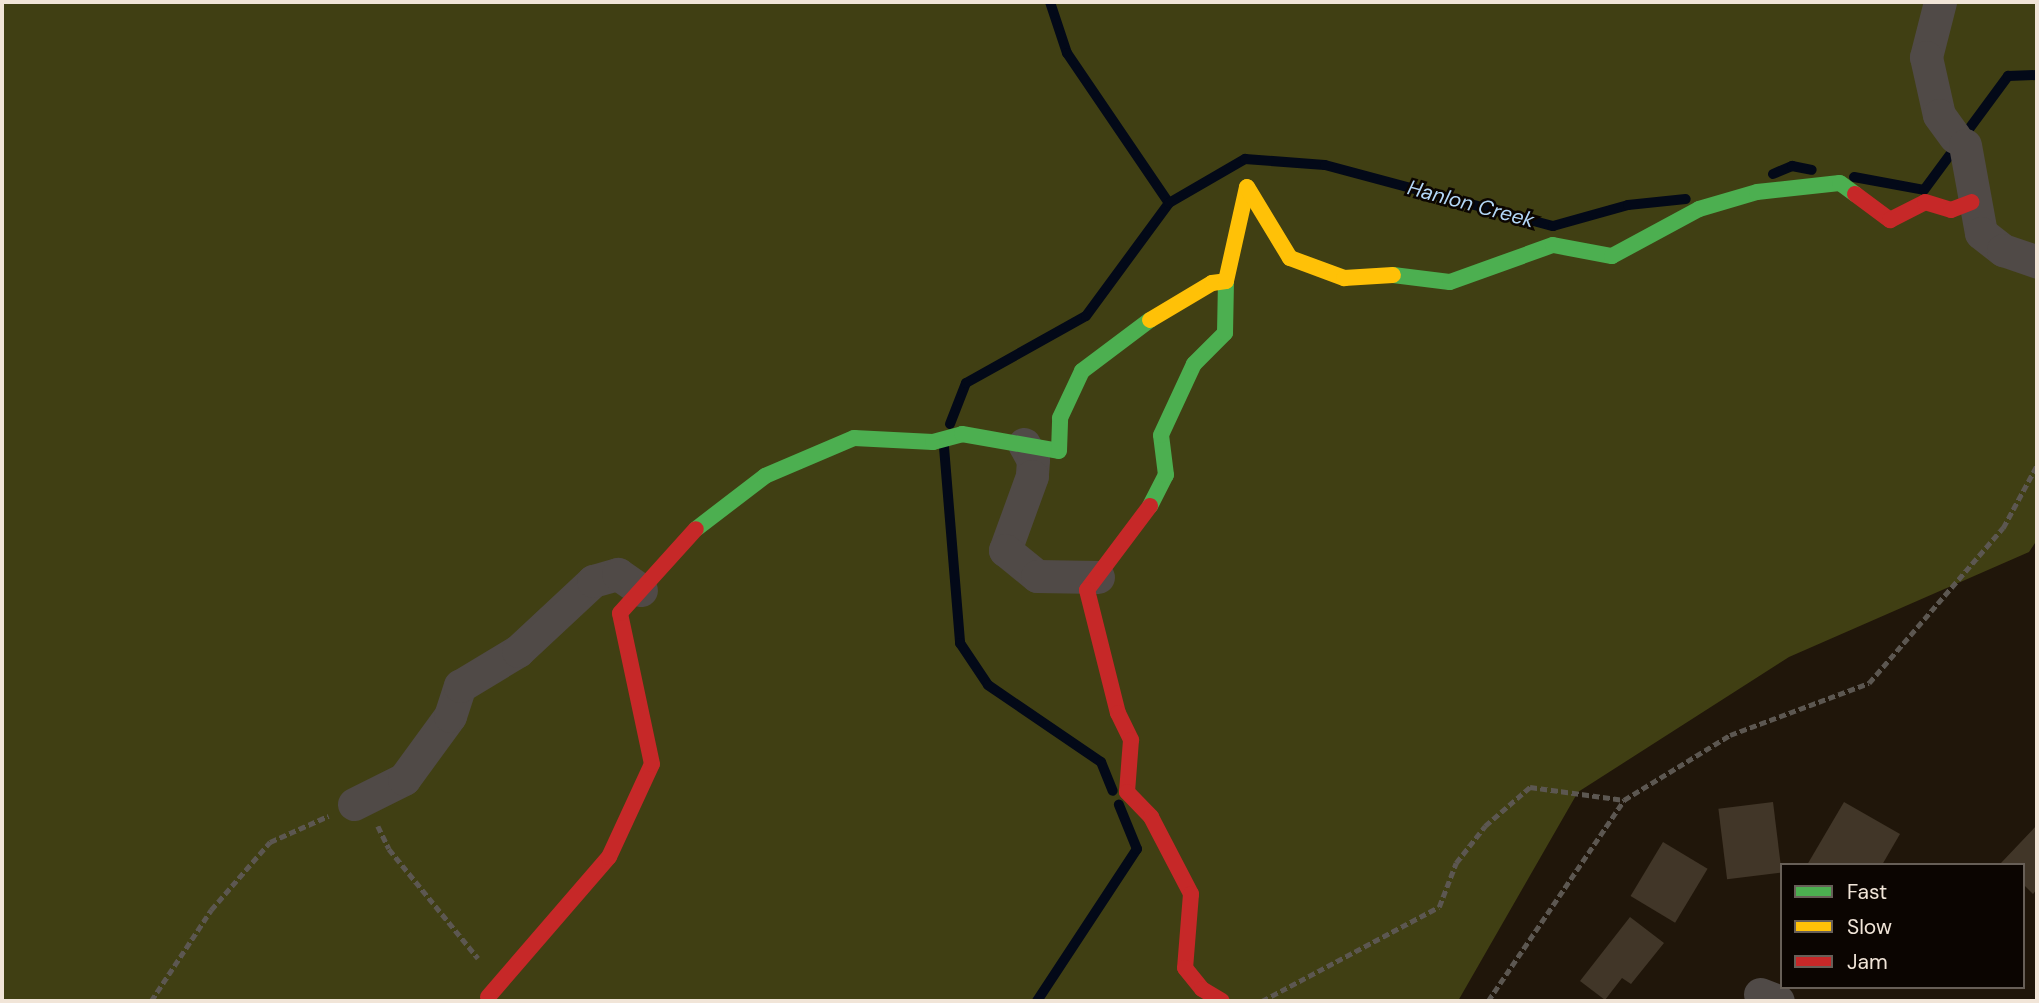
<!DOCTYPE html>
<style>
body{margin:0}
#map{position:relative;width:2039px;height:1003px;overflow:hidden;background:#20160a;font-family:"DM Sans",sans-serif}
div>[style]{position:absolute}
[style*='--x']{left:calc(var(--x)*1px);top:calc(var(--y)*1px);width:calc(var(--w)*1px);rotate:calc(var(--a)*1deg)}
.forest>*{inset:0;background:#403f13}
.stream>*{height:10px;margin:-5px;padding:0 5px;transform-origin:5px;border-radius:5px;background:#030918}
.building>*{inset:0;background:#413628;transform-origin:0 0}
.path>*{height:4.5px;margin-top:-2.25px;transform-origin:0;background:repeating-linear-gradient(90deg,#5c5751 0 7px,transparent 0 10.5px)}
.street>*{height:33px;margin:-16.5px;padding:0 16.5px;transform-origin:16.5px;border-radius:16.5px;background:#504a47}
.fast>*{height:16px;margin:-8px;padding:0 8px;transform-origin:8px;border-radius:8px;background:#4caf50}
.slow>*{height:16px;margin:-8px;padding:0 8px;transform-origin:8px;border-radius:8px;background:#ffc107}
.jam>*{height:16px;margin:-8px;padding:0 8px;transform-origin:8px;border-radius:8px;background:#c62828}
span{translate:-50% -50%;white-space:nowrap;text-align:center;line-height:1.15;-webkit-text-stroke:5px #0b0501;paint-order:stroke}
.water-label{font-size:21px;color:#b3d7f7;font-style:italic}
.frame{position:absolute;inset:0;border:4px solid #f1e5d8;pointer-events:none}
.legend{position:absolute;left:1780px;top:863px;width:245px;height:126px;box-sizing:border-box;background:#0b0501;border:2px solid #675f57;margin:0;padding:9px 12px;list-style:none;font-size:21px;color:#f1e5d8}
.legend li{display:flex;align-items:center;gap:14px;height:35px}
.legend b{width:35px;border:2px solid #675f57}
</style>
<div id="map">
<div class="forest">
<div style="clip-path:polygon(2px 2px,2037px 2px,2037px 540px,2029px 552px,1789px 657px,1578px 792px,1458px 1001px,2px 1001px)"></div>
</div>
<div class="stream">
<div style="--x:1050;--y:2;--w:54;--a:71.6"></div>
<div style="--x:1067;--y:53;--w:181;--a:55.8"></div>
<div style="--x:1773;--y:174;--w:21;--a:-23"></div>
<div style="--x:1792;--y:166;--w:20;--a:11"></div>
<div style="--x:1854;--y:177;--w:71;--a:10.5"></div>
<div style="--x:1924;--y:190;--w:142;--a:-53.6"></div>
<div style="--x:2008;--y:76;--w:29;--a:-2"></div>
<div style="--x:950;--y:424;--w:44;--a:-68.7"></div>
<div style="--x:966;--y:383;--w:137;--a:-29.2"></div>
<div style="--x:1086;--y:316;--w:140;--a:-53.7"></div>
<div style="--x:1169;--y:203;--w:88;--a:-30.1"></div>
<div style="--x:1245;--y:159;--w:80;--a:4.3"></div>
<div style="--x:1325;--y:165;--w:236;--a:15"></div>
<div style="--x:1553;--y:226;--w:78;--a:-15.6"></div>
<div style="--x:1628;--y:205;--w:58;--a:-5.9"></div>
<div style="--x:944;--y:447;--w:197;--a:85.3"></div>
<div style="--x:960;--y:643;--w:50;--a:56.3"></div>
<div style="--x:988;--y:685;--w:137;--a:34.3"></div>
<div style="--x:1101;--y:762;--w:31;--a:68"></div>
<div style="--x:1037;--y:1001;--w:182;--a:-56.7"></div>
<div style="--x:1137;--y:849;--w:48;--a:-112.2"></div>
</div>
<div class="building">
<div style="left:1773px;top:802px;width:71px;height:55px;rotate:83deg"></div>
<div style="clip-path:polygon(1844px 802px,1900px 834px,1882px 865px,1807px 865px)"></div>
<div style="clip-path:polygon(2037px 825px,2037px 889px,2033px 894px,2023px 884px,2023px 865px,2001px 863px)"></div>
<div style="left:1663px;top:842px;width:52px;height:63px;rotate:31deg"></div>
<div style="clip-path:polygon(1630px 917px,1664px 943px,1631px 984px,1622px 978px,1605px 1000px,1580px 981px)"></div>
</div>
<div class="path">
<div style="--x:378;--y:826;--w:25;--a:64"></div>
<div style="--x:389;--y:849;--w:141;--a:50.8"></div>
<div style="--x:151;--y:1001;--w:109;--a:-56.6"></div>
<div style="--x:211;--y:910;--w:90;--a:-49.1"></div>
<div style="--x:270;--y:842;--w:64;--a:-24.1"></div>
<div style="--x:1262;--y:1001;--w:200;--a:-28"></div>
<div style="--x:1439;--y:907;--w:47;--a:-68.9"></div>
<div style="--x:1456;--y:863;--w:47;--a:-51.9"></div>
<div style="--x:1485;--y:826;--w:60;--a:-40.9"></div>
<div style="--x:1530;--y:787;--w:95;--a:7.9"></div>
<div style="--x:1488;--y:1001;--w:243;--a:-55.9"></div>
<div style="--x:1624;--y:800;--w:124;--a:-31.5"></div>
<div style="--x:1730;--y:735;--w:148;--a:-20.5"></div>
<div style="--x:1869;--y:683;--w:205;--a:-49.2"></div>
<div style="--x:2003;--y:528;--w:72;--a:-61.6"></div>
</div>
<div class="street">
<div style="--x:1940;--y:2;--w:57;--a:104.3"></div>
<div style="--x:1926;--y:57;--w:59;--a:77.4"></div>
<div style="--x:1939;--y:115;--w:27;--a:54"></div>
<div style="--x:1965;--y:145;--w:89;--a:79.7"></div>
<div style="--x:1981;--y:233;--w:28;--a:38"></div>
<div style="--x:2003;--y:250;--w:36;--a:19"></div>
<div style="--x:1024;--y:444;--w:18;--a:61"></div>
<div style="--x:1033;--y:460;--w:16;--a:94"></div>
<div style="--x:1032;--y:476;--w:79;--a:110"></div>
<div style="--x:1005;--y:550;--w:41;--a:39.1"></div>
<div style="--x:1037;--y:576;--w:61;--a:0.9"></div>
<div style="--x:354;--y:804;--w:56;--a:-26.6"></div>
<div style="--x:404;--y:779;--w:78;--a:-53.9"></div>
<div style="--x:450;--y:716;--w:32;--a:-72"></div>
<div style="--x:460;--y:686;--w:68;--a:-31.1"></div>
<div style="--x:518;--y:651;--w:103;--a:-43"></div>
<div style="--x:593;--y:581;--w:26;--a:-16"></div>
<div style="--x:618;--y:574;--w:28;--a:35"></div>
<div style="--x:1760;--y:994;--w:19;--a:21"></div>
</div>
<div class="fast">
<div style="--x:1393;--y:275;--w:57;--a:7"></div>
<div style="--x:1450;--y:282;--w:109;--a:-19.8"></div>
<div style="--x:1553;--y:245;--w:60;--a:10.6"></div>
<div style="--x:1612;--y:256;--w:99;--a:-28.4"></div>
<div style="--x:1699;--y:209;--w:60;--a:-16.3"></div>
<div style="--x:1757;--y:192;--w:83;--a:-6.2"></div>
<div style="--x:1840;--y:183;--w:19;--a:36"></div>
<div style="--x:1150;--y:506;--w:35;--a:-63"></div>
<div style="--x:1166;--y:475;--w:40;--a:-97.1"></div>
<div style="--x:1161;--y:435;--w:78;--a:-65.1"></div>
<div style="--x:1194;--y:364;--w:44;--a:-45"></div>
<div style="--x:1225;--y:333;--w:52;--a:-88.9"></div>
<div style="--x:696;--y:529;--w:87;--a:-37.5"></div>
<div style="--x:765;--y:476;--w:97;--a:-23.1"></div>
<div style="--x:854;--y:438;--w:79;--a:2.9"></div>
<div style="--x:933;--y:442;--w:30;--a:-15"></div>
<div style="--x:962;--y:434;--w:98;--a:9.9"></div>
<div style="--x:1059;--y:451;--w:33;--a:-88"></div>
<div style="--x:1060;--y:418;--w:52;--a:-64.9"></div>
<div style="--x:1082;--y:371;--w:85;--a:-36.9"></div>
</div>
<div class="slow">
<div style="--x:1150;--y:320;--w:72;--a:-30.8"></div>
<div style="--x:1212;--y:283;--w:14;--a:-8"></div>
<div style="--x:1226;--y:281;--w:96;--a:-77.4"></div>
<div style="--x:1247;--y:187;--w:83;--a:58.8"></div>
<div style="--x:1290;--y:258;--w:58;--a:20.3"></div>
<div style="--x:1344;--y:278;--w:49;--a:-3.5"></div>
</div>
<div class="jam">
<div style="--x:1855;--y:194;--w:44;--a:36.6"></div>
<div style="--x:1890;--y:220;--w:39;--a:-27"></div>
<div style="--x:1925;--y:202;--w:27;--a:17"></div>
<div style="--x:1951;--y:210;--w:22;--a:-21"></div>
<div style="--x:1150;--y:506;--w:105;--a:126.9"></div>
<div style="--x:1087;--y:590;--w:127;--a:75.9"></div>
<div style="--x:1118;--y:713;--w:30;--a:64"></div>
<div style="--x:1131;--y:740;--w:52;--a:94.4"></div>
<div style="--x:1127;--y:792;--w:35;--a:46"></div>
<div style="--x:1151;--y:817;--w:87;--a:62.5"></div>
<div style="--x:1191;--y:894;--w:74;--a:94.6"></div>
<div style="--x:1185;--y:968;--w:27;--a:51"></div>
<div style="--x:1202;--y:989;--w:23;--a:31"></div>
<div style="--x:488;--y:997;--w:185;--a:-49.2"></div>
<div style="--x:609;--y:857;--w:102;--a:-65.2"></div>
<div style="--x:652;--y:764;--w:154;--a:-102"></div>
<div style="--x:620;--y:613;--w:113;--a:-47.9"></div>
</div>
<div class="water-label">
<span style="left:1471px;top:204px;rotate:15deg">Hanlon Creek</span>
</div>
<div class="frame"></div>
<ul class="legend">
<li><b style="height:9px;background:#4caf50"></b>Fast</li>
<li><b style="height:9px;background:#ffc107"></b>Slow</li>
<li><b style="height:9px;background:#c62828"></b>Jam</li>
</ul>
</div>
